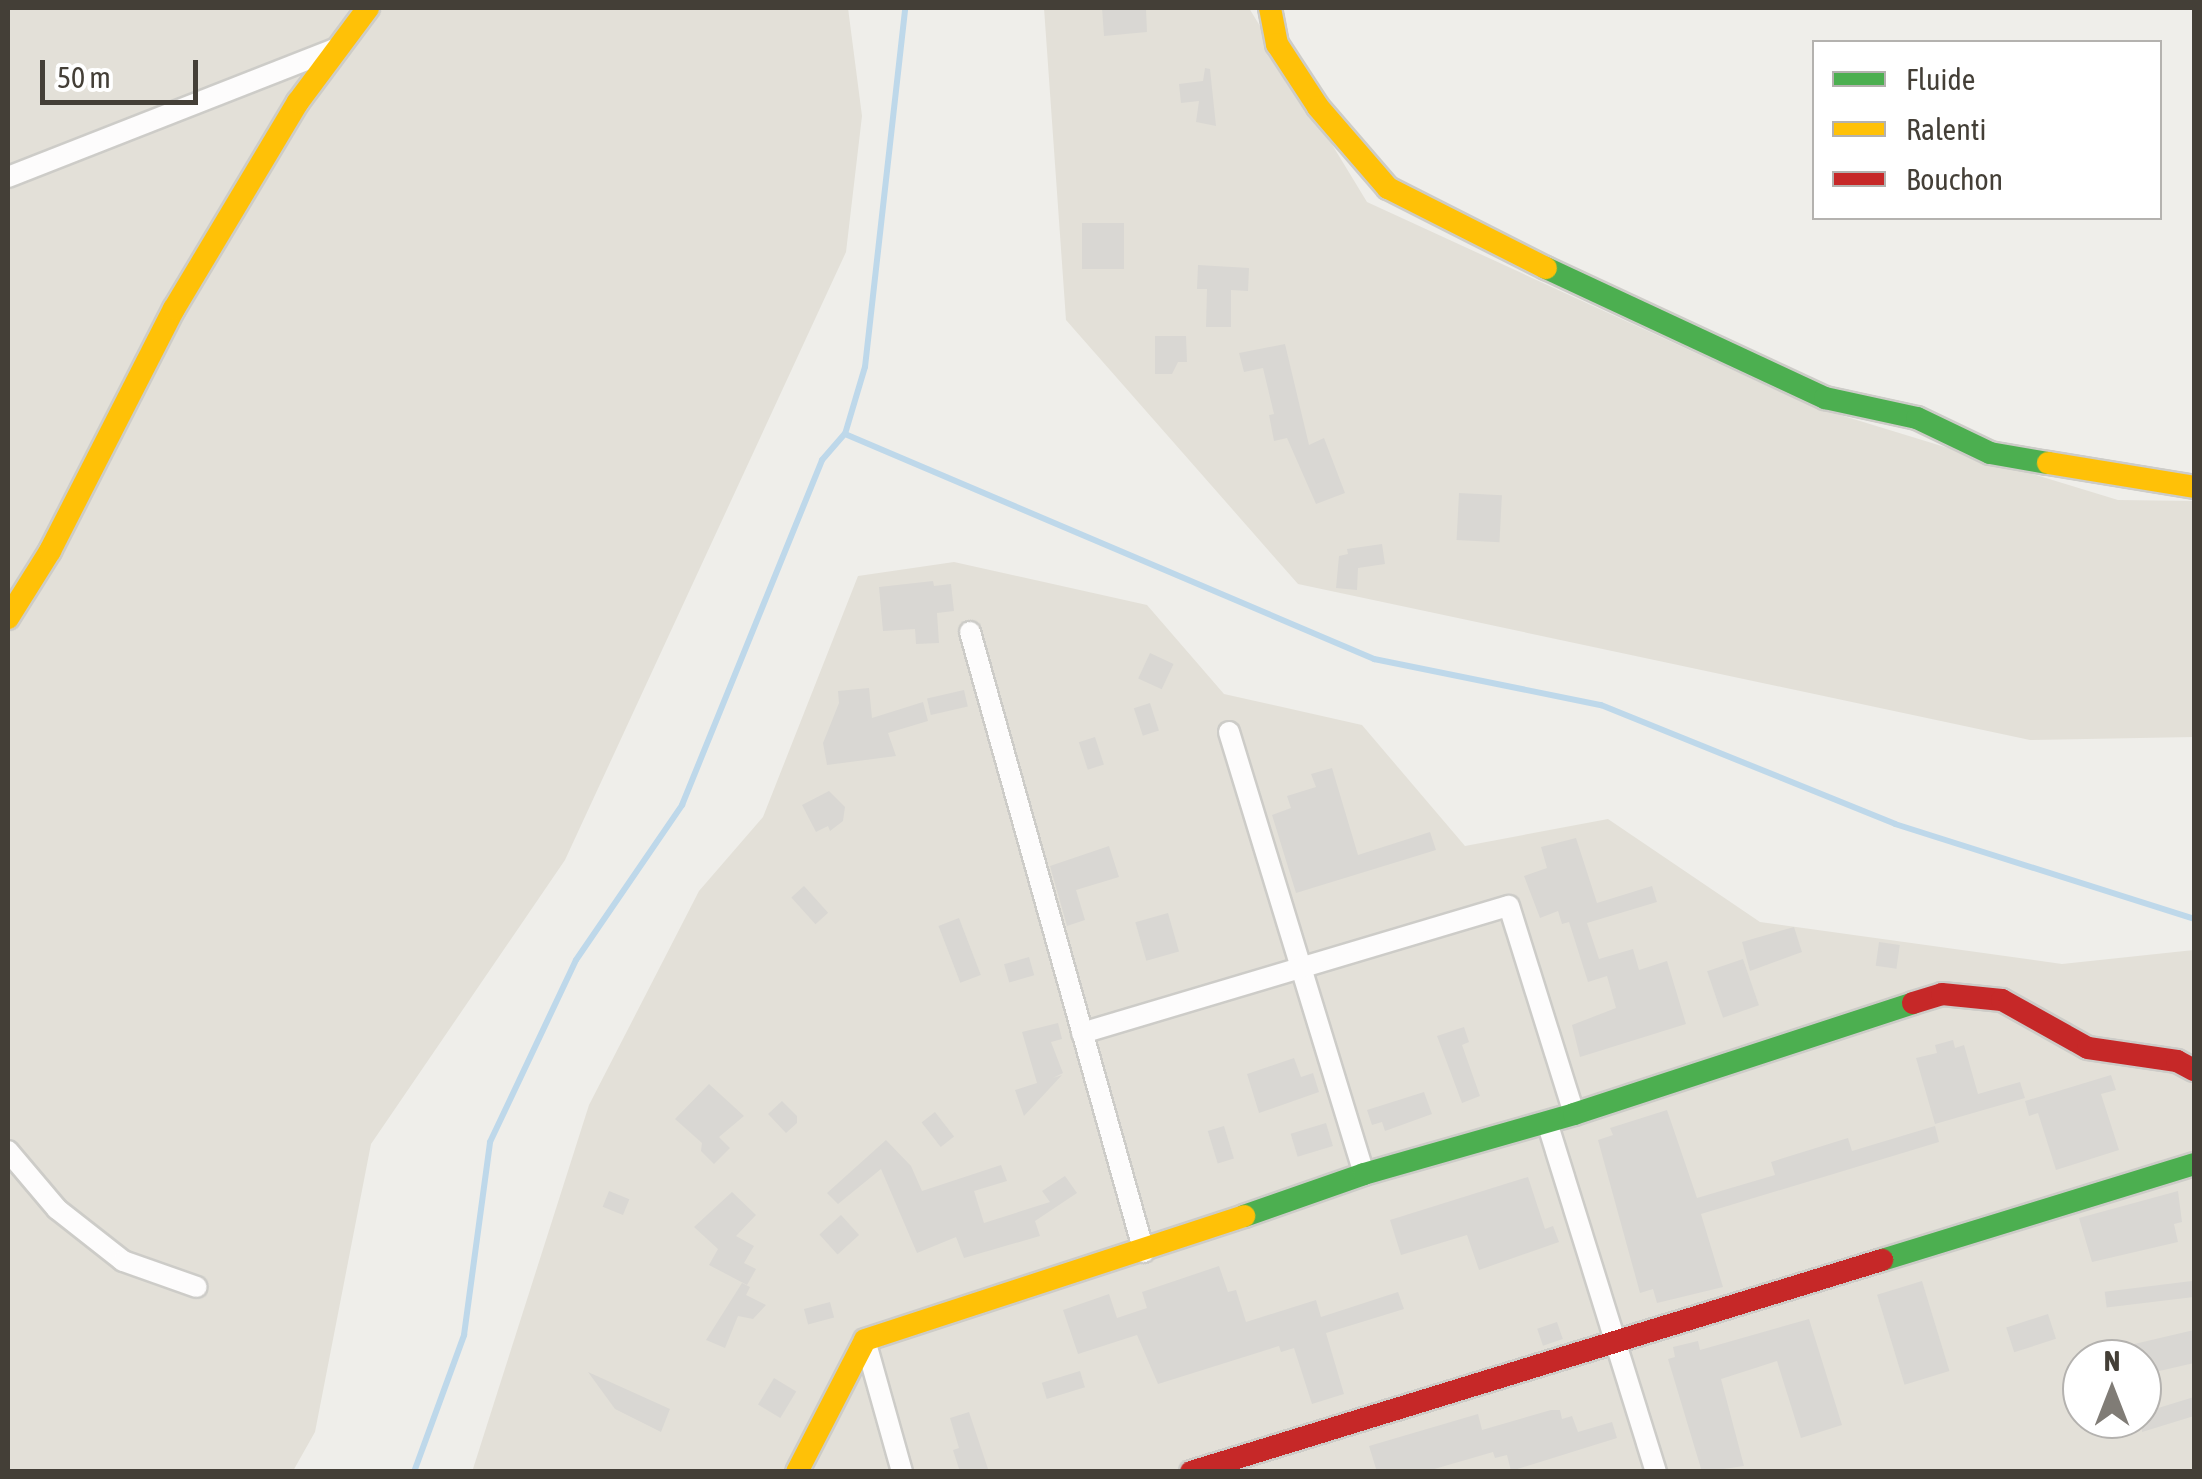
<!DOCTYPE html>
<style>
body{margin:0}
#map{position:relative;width:2202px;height:1479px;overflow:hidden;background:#efeeea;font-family:"Asap Condensed",sans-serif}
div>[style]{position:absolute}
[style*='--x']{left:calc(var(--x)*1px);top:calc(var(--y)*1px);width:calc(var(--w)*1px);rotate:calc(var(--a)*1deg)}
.residential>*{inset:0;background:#e3e0d8}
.stream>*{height:6px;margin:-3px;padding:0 3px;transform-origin:3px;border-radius:3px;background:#bed8ea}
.building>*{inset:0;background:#d9d7d3;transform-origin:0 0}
.roads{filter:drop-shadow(2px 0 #cdccc8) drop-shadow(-2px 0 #cdccc8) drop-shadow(0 2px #cdccc8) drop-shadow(0 -2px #cdccc8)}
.street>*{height:20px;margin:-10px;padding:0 10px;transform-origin:10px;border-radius:10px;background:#fdfcfc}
.fast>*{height:22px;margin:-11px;padding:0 11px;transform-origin:11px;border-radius:11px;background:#4caf50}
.slow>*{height:22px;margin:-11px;padding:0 11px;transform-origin:11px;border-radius:11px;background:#ffc107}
.jam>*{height:22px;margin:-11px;padding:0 11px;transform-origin:11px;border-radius:11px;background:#c62828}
span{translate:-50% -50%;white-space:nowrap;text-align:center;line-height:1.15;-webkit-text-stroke:10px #fff;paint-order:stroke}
.frame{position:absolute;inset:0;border:10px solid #443f37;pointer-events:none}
.legend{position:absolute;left:1812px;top:40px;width:350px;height:180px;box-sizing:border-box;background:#fff;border:2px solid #b4b2af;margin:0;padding:12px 18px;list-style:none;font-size:30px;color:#443f37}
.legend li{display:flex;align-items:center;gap:20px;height:50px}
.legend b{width:50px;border:2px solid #b4b2af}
.north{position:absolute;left:2062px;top:1339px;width:100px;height:100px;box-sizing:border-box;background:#fff;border:2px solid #b4b2af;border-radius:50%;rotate:0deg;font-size:28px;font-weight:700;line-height:40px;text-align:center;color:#443f37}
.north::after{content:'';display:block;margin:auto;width:35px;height:45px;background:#807c76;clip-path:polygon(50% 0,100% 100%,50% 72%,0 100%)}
.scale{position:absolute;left:40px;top:60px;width:158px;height:45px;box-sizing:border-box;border:5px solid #443f37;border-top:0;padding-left:12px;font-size:30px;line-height:35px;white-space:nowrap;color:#443f37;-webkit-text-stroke:8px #fff;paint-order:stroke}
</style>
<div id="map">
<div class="residential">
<div style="clip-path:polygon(8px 8px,848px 8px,862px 116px,846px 252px,565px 860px,371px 1144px,315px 1432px,293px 1471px,8px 1472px)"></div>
<div style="clip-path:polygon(1044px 8px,1249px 8px,1367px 202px,1811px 406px,2118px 500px,2194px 501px,2194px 737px,2030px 740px,1298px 584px,1066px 320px)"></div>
<div style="clip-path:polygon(evenodd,954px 562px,1147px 605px,1224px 694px,1362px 725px,1465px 846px,1608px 819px,1760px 922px,2062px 964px,2194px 950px,2194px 1471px,472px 1472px,589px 1105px,699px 891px,763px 817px,858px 576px,954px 562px,2082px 1359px,2142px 1359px,2142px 1419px,2082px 1419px,2082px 1359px)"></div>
</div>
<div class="stream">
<div style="--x:845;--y:434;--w:575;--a:23.04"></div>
<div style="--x:1374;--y:659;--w:232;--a:11.5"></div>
<div style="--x:1601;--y:705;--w:317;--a:22"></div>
<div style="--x:1895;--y:824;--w:314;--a:17.6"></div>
<div style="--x:414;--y:1472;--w:146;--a:-69.9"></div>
<div style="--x:464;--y:1335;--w:195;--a:-82.3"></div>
<div style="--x:490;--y:1142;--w:201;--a:-64.7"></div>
<div style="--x:576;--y:960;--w:188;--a:-55.6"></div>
<div style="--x:682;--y:805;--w:372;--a:-67.9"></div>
<div style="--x:822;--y:460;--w:35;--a:-49"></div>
<div style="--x:845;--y:434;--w:70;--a:-73.4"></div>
<div style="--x:865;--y:367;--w:361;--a:-83.6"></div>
</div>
<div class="building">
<div style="clip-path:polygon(1102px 8px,1146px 8px,1147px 32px,1104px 36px)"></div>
<div style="clip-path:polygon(1205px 68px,1210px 69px,1216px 126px,1196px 122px,1199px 101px,1181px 103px,1179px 84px,1203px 81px)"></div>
<div style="left:1082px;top:223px;width:42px;height:46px"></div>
<div style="clip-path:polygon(1198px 265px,1249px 268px,1248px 291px,1231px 290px,1231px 327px,1206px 327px,1207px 289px,1197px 289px)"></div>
<div style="clip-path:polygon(1155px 336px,1186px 336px,1187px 362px,1178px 362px,1172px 374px,1155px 374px)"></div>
<div style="clip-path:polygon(1285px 344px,1309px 445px,1324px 438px,1345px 493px,1316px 504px,1287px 438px,1274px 441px,1269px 415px,1274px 414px,1263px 368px,1244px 372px,1239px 353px)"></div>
<div style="left:1459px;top:493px;width:43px;height:47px;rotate:3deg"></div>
<div style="clip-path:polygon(1382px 544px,1385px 564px,1358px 568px,1357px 590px,1336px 588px,1339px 556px,1348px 554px,1347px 549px)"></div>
<div style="clip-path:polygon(933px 581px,934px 586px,951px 584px,954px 611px,937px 613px,939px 643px,916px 644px,915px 629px,883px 631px,879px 587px)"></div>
<div style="left:1150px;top:653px;width:26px;height:28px;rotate:25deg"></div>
<div style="clip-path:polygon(869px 688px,872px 718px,923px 702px,928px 721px,888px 733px,896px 756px,827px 765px,823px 743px,839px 703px,838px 691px)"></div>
<div style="left:964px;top:690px;width:17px;height:38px;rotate:77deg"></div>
<div style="left:1150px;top:703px;width:29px;height:17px;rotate:72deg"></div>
<div style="left:1095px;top:737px;width:29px;height:17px;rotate:72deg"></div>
<div style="clip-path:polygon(1332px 768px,1358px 855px,1430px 832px,1436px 850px,1296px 893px,1272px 815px,1291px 808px,1287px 796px,1316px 787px,1311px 774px)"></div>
<div style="clip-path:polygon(829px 791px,845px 807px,843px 821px,830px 831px,828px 826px,816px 832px,802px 805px)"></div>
<div style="clip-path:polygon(1576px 838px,1597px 903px,1652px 886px,1657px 902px,1587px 923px,1599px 959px,1633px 949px,1639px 970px,1667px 961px,1686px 1024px,1580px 1057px,1572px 1025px,1616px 1008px,1607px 976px,1588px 982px,1569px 922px,1562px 924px,1558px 911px,1540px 918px,1524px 876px,1547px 868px,1541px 847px)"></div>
<div style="clip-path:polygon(1109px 846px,1119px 877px,1076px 890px,1085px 920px,1067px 926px,1050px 866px)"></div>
<div style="left:804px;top:886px;width:36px;height:17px;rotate:48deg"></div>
<div style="left:1168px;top:913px;width:40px;height:34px;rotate:74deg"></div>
<div style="left:959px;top:918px;width:61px;height:22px;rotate:69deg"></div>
<div style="clip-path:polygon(1794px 927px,1802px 952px,1750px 971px,1742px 942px)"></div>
<div style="left:1879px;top:942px;width:21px;height:24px;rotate:8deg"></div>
<div style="left:1029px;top:957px;width:19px;height:26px;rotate:74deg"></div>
<div style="left:1743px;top:959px;width:49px;height:38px;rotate:71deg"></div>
<div style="clip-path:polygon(1058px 1023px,1062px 1039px,1051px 1042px,1063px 1073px,1053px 1078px,1062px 1075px,1024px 1116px,1015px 1090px,1037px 1083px,1022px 1032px)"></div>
<div style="clip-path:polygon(1464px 1027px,1469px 1042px,1462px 1045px,1480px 1096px,1462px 1103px,1437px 1036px)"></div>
<div style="clip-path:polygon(1953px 1040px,1955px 1048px,1964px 1045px,1978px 1094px,2020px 1082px,2025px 1098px,1935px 1124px,1916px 1058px,1937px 1053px,1935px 1045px)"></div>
<div style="clip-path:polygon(1294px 1058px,1301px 1077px,1313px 1073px,1319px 1092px,1259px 1113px,1247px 1074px)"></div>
<div style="clip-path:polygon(2111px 1075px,2116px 1090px,2101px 1094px,2119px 1150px,2056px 1170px,2038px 1113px,2029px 1116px,2025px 1101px)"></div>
<div style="clip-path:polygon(709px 1084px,744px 1116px,719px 1137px,730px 1148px,714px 1164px,701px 1151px,702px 1143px,675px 1119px)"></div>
<div style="clip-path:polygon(1424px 1092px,1432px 1114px,1385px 1131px,1382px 1122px,1372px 1125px,1367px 1110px)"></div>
<div style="clip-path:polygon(782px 1101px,797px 1116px,797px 1123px,786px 1133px,768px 1114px)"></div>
<div style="clip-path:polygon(1667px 1110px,1697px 1198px,1775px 1175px,1771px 1162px,1848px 1138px,1852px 1151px,1935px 1126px,1939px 1142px,1701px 1214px,1723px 1287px,1657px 1303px,1653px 1289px,1640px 1293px,1598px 1140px,1613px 1135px,1610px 1128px)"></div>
<div style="left:935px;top:1112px;width:31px;height:17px;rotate:52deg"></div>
<div style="left:1326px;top:1123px;width:24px;height:37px;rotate:73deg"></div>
<div style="left:1224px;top:1126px;width:34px;height:17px;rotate:73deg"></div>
<div style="clip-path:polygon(886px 1140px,911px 1166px,922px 1191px,1001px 1165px,1007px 1181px,974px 1191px,984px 1223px,1050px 1202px,1042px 1191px,1065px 1176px,1077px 1193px,1035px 1221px,1040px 1236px,964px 1258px,956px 1237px,917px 1253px,881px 1169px,838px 1204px,827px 1193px)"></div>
<div style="clip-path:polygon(1528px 1177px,1545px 1229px,1553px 1226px,1559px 1242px,1479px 1270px,1467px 1235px,1401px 1255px,1390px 1220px)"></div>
<div style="left:609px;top:1191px;width:22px;height:17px;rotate:22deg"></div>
<div style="clip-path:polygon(2178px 1191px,2182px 1222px,2174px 1224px,2178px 1242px,2092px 1262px,2079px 1218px)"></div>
<div style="clip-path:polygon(732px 1192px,756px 1215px,736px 1236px,754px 1246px,744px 1263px,756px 1269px,747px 1285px,709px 1265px,718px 1249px,694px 1227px)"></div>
<div style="left:841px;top:1215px;width:27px;height:29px;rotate:48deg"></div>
<div style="clip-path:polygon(1219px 1266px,1228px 1292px,1236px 1290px,1246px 1322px,1316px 1300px,1321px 1317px,1398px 1292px,1404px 1309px,1326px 1333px,1344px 1394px,1312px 1404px,1294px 1348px,1281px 1352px,1279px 1346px,1158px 1384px,1137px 1335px,1078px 1354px,1063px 1310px,1109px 1294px,1117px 1318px,1147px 1308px,1142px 1292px)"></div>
<div style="left:1922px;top:1281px;width:94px;height:47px;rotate:73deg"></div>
<div style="left:2192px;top:1281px;width:16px;height:88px;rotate:83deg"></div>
<div style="clip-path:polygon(742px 1283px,750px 1287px,746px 1295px,766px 1305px,753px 1319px,738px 1316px,725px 1348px,706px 1340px)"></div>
<div style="left:830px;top:1302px;width:16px;height:27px;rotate:75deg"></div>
<div style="left:2048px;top:1314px;width:26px;height:44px;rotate:72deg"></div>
<div style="clip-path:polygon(1809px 1319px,1842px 1425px,1801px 1438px,1777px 1361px,1721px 1379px,1744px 1466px,1702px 1472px,1668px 1359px,1675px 1357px,1673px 1347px,1698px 1341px,1700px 1350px)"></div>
<div style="left:1557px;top:1322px;width:18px;height:21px;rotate:71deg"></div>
<div style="clip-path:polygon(2194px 1330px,2194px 1363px,2142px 1375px,2142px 1359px,2134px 1359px,2130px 1345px)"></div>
<div style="left:1080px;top:1371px;width:17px;height:40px;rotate:73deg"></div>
<div style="clip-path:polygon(588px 1372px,670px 1409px,661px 1432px,615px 1409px)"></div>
<div style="left:774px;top:1378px;width:26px;height:31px;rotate:31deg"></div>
<div style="clip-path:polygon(2194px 1397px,2194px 1416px,2142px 1432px,2142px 1413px)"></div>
<div style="clip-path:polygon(1551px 1410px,1560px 1410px,1562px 1419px,1572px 1416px,1578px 1432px,1612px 1422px,1617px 1438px,1511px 1471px,1507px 1455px,1495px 1458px,1493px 1452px,1424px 1472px,1377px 1472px,1369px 1446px,1478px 1414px,1482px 1430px)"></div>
<div style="clip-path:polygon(969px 1412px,989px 1472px,960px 1472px,953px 1450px,959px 1448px,950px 1418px)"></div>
</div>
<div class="roads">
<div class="street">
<div style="--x:8;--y:177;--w:353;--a:-21.4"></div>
<div style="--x:970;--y:632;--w:644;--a:74.32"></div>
<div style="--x:1229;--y:732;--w:462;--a:73"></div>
<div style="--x:1082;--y:1033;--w:445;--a:-16.6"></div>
<div style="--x:1509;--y:906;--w:218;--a:72.6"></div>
<div style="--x:1547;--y:1122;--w:367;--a:72.7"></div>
<div style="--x:8;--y:1151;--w:76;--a:49.8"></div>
<div style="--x:57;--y:1209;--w:84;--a:38.2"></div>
<div style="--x:123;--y:1261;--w:78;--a:19.4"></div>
<div style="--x:865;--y:1340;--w:137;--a:74.3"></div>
</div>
<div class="fast">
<div style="--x:1546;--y:268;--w:308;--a:25"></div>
<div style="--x:1825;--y:398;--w:94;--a:12.3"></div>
<div style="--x:1917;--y:418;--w:81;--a:25.6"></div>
<div style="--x:1990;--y:453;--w:59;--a:9.8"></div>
<div style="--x:1244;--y:1216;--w:127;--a:-19.3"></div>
<div style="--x:1364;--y:1174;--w:218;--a:-15.9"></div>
<div style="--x:1574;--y:1114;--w:357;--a:-18.1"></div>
<div style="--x:1882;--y:1260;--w:326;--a:-17.1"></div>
</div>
<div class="slow">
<div style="--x:1270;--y:8;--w:37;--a:79"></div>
<div style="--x:1277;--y:44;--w:75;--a:56.9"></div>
<div style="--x:1318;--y:107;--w:107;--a:49.2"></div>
<div style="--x:1388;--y:188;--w:177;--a:26.9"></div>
<div style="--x:2048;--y:463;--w:148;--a:9.3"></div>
<div style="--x:8;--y:618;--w:79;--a:-57.9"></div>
<div style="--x:50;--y:551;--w:272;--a:-62.9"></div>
<div style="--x:174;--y:309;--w:241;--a:-59.1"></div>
<div style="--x:298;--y:102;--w:117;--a:-53.3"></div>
<div style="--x:797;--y:1472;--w:148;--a:-62.7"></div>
<div style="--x:865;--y:1340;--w:399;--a:-18.1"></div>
</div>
<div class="jam">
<div style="--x:1913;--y:1003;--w:30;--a:-17"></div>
<div style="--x:1942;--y:994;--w:60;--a:5.7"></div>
<div style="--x:2002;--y:1000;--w:98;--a:29.2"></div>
<div style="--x:2088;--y:1048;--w:90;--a:8.3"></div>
<div style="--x:2177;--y:1061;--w:19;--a:28"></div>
<div style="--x:1191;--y:1472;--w:723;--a:-17.06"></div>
</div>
</div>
<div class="frame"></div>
<ul class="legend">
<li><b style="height:12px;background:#4caf50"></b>Fluide</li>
<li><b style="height:12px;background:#ffc107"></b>Ralenti</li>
<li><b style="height:12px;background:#c62828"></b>Bouchon</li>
</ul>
<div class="north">N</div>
<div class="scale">50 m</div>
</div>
